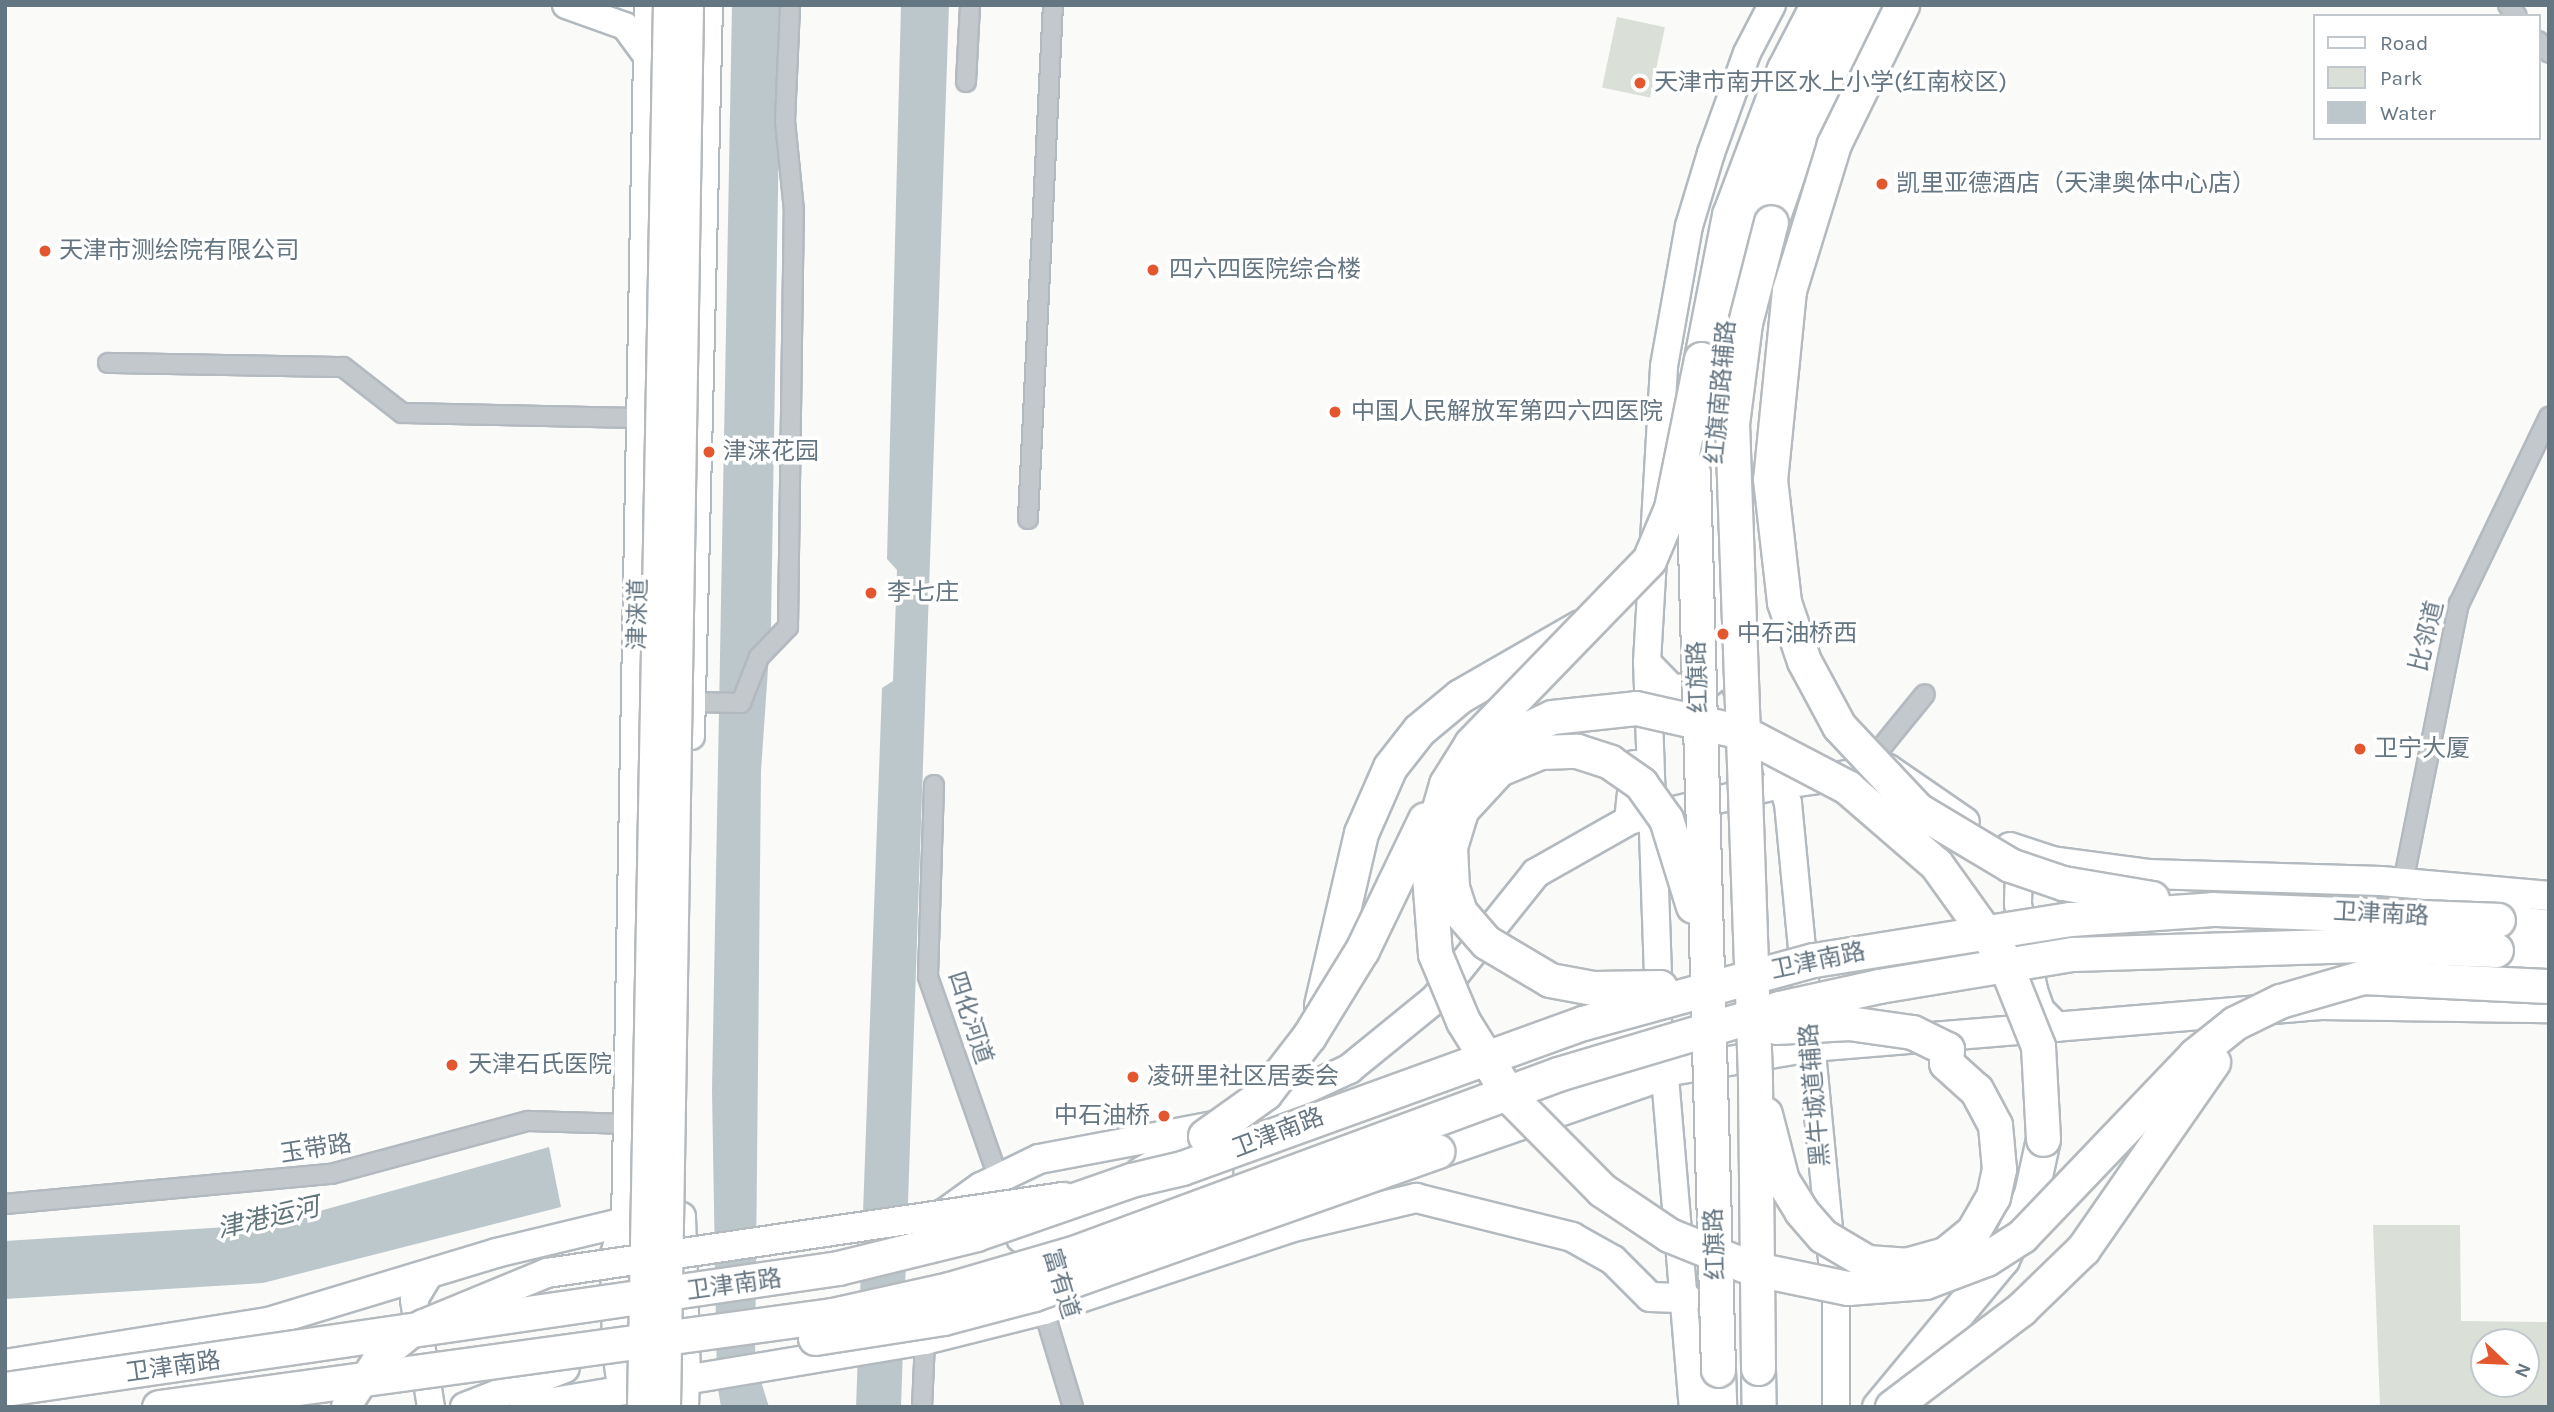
<!DOCTYPE html>
<meta charset="utf-8">
<style>
body{margin:0}
#map{position:relative;width:2554px;height:1412px;overflow:hidden;background:#fafaf8;font-family:Karla,"Noto Sans SC",sans-serif}
div>[style]{position:absolute}
[style*='--x']{left:calc(var(--x)*1px);top:calc(var(--y)*1px);width:calc(var(--w)*1px);rotate:calc(var(--a)*1deg)}
.green>*{inset:0;background:#dadfd7;transform-origin:0 0}
.water>*{inset:0;background:#bbc7cb}
.roads{filter:drop-shadow(2px 0 #b3babf) drop-shadow(-2px 0 #b3babf) drop-shadow(0 2px #b3babf) drop-shadow(0 -2px #b3babf)}
.street>*{height:18px;margin:-9px;padding:0 9px;transform-origin:9px;border-radius:9px;background:#c3c8cc}
.secondary>*{height:26px;margin:-13px;padding:0 13px;transform-origin:13px;border-radius:13px;background:#fff}
.primary>*{height:28px;margin:-14px;padding:0 14px;transform-origin:14px;border-radius:14px;background:#fff}
.highway>*{height:33px;margin:-16.5px;padding:0 16.5px;transform-origin:16.5px;border-radius:16.5px;background:#fff}
.bridges{filter:drop-shadow(2px 0 #b5babe) drop-shadow(-2px 0 #b5babe) drop-shadow(0 2px #b5babe) drop-shadow(0 -2px #b5babe)}
.primary-bridge>*{height:28px;margin:-14px;padding:0 14px;transform-origin:14px;border-radius:14px;background:#fff}
.highway-bridge>*{height:33px;margin:-16.5px;padding:0 16.5px;transform-origin:16.5px;border-radius:16.5px;background:#fff}
.dots>*{width:19px;height:19px;translate:-50% -50%;box-sizing:border-box;border:4px solid #fff;border-radius:50%}
span{translate:-50% -50%;white-space:nowrap;text-align:center;line-height:1.15;-webkit-text-stroke:7px #fff;paint-order:stroke}
.poi-label{font-size:24px;color:#657683}
.left{translate:0 -50%;text-align:left}
.right{translate:-100% -50%;text-align:right}
.street-label{font-size:24px;color:#657683}
.water-label{font-size:26px;color:#60757c;font-style:italic}
.frame{position:absolute;inset:0;border:7px solid #657683;pointer-events:none}
.legend{position:absolute;left:2313px;top:14px;width:228px;height:126px;box-sizing:border-box;background:#fff;border:2px solid #c1c8cd;margin:0;padding:9px 12px;list-style:none;font-size:21px;color:#657683}
.legend li{display:flex;align-items:center;gap:14px;height:35px}
.legend b{width:35px;border:2px solid #c1c8cd}
.north{position:absolute;left:2470px;top:1328px;width:70px;height:70px;box-sizing:border-box;background:#fff;border:2px solid #c1c8cd;border-radius:50%;rotate:113deg;font-size:19px;font-weight:700;line-height:28px;text-align:center;color:#657683}
.north::after{content:'';display:block;margin:auto;width:24px;height:32px;background:#e4572e;clip-path:polygon(50% 0,100% 100%,50% 72%,0 100%)}
</style>
<div id="map">
<div class="green">
<div style="left:1617px;top:17px;width:49px;height:72px;rotate:12deg"></div>
<div style="clip-path:polygon(evenodd,2373px 1225px,2460px 1225px,2461px 1321px,2549px 1322px,2549px 1407px,2380px 1407px,2373px 1225px,2484px 1342px,2526px 1342px,2526px 1384px,2484px 1384px,2484px 1342px)"></div>
</div>
<div class="water">
<div style="clip-path:polygon(732px 5px,781px 5px,771px 625px,761px 771px,755px 1362px,769px 1407px,721px 1407px,717px 1383px,712px 1090px)"></div>
<div style="clip-path:polygon(901px 5px,949px 5px,944px 152px,901px 1407px,856px 1407px,882px 688px,893px 681px,897px 570px,887px 559px)"></div>
<div style="clip-path:polygon(549px 1147px,561px 1207px,263px 1283px,5px 1299px,5px 1241px,227px 1227px,316px 1212px)"></div>
</div>
<div class="roads">
<div class="street">
<div style="--x:2508;--y:5;--w:14;--a:51"></div>
<div style="--x:2538;--y:41;--w:16;--a:47"></div>
<div style="--x:966;--y:82;--w:77;--a:-87"></div>
<div style="--x:108;--y:363;--w:235;--a:1"></div>
<div style="--x:343;--y:367;--w:75;--a:37.9"></div>
<div style="--x:402;--y:413;--w:249;--a:1.2"></div>
<div style="--x:1028;--y:519;--w:515;--a:-87.22"></div>
<div style="--x:692;--y:702;--w:49;--a:1.2"></div>
<div style="--x:741;--y:703;--w:49;--a:-68.6"></div>
<div style="--x:759;--y:657;--w:42;--a:-46"></div>
<div style="--x:788;--y:627;--w:416;--a:-89.2"></div>
<div style="--x:794;--y:211;--w:90;--a:-95.7"></div>
<div style="--x:785;--y:121;--w:116;--a:-87.5"></div>
<div style="--x:1876;--y:754;--w:77;--a:-50.8"></div>
<div style="--x:934;--y:785;--w:192;--a:91.8"></div>
<div style="--x:928;--y:977;--w:220;--a:70.7"></div>
<div style="--x:2403;--y:883;--w:285;--a:-78.7"></div>
<div style="--x:2459;--y:604;--w:208;--a:-64.3"></div>
<div style="--x:5;--y:1204;--w:327;--a:-5.3"></div>
<div style="--x:331;--y:1174;--w:204;--a:-15.1"></div>
<div style="--x:528;--y:1121;--w:102;--a:1.7"></div>
<div style="--x:1041;--y:1301;--w:111;--a:73.2"></div>
<div style="--x:922;--y:1407;--w:67;--a:-87.4"></div>
</div>
<div class="secondary">
<div style="--x:566;--y:5;--w:63;--a:19.6"></div>
<div style="--x:625;--y:26;--w:37;--a:54"></div>
<div style="--x:1647;--y:662;--w:36;--a:46"></div>
<div style="--x:1672;--y:688;--w:33;--a:-2"></div>
<div style="--x:1705;--y:687;--w:12;--a:-42"></div>
<div style="--x:1743;--y:698;--w:45;--a:-122.3"></div>
<div style="--x:1719;--y:660;--w:21;--a:-98"></div>
<div style="--x:1716;--y:639;--w:270;--a:-89.8"></div>
<div style="--x:1717;--y:369;--w:191;--a:-75.7"></div>
<div style="--x:1764;--y:184;--w:195;--a:-66.7"></div>
<div style="--x:691;--y:736;--w:731;--a:-88.59"></div>
<div style="--x:1634;--y:764;--w:57;--a:96"></div>
<div style="--x:1628;--y:821;--w:160;--a:-13.3"></div>
<div style="--x:1775;--y:764;--w:41;--a:71.6"></div>
<div style="--x:1788;--y:803;--w:498;--a:84.5"></div>
<div style="--x:1836;--y:1299;--w:108;--a:90"></div>
<div style="--x:2035;--y:860;--w:21;--a:141"></div>
<div style="--x:2019;--y:873;--w:31;--a:92"></div>
<div style="--x:2018;--y:904;--w:87;--a:79.5"></div>
<div style="--x:2034;--y:990;--w:21;--a:71"></div>
<div style="--x:2041;--y:1010;--w:25;--a:45"></div>
<div style="--x:1659;--y:1004;--w:342;--a:-92"></div>
<div style="--x:1647;--y:662;--w:296;--a:-86.7"></div>
<div style="--x:1664;--y:366;--w:142;--a:-79.9"></div>
<div style="--x:1689;--y:226;--w:76;--a:-73.2"></div>
<div style="--x:1711;--y:153;--w:106;--a:-70.2"></div>
<div style="--x:1747;--y:53;--w:54;--a:-62.5"></div>
<div style="--x:1663;--y:1053;--w:355;--a:85.2"></div>
<div style="--x:625;--y:1222;--w:1217;--a:-88.92"></div>
<div style="--x:429;--y:1275;--w:29;--a:121"></div>
<div style="--x:414;--y:1300;--w:108;--a:81"></div>
<div style="--x:685;--y:1407;--w:29;--a:-88"></div>
</div>
<div class="primary">
<div style="--x:1784;--y:784;--w:105;--a:-8.2"></div>
<div style="--x:1888;--y:769;--w:93;--a:34.5"></div>
<div style="--x:2010;--y:847;--w:44;--a:18.4"></div>
<div style="--x:2052;--y:861;--w:97;--a:7.7"></div>
<div style="--x:2148;--y:874;--w:233;--a:1.7"></div>
<div style="--x:2381;--y:881;--w:169;--a:5.1"></div>
<div style="--x:1519;--y:1063;--w:145;--a:-17.7"></div>
<div style="--x:1665;--y:1072;--w:148;--a:-9.7"></div>
<div style="--x:1811;--y:1047;--w:512;--a:-4.71"></div>
<div style="--x:2321;--y:1005;--w:228;--a:0.8"></div>
<div style="--x:935;--y:1220;--w:57;--a:-35.7"></div>
<div style="--x:981;--y:1187;--w:64;--a:-25.8"></div>
<div style="--x:1039;--y:1159;--w:199;--a:-10.7"></div>
<div style="--x:1235;--y:1122;--w:126;--a:-24.9"></div>
<div style="--x:1349;--y:1069;--w:111;--a:-39.1"></div>
<div style="--x:1435;--y:999;--w:161;--a:-51.3"></div>
<div style="--x:1536;--y:873;--w:106;--a:-29.5"></div>
<div style="--x:625;--y:1222;--w:34;--a:107"></div>
<div style="--x:615;--y:1254;--w:97;--a:88.8"></div>
<div style="--x:617;--y:1351;--w:29;--a:82"></div>
<div style="--x:621;--y:1380;--w:11;--a:38"></div>
<div style="--x:1021;--y:1238;--w:208;--a:-18.5"></div>
<div style="--x:1044;--y:1310;--w:259;--a:-18.4"></div>
<div style="--x:1290;--y:1228;--w:130;--a:-13.4"></div>
<div style="--x:1416;--y:1198;--w:161;--a:14"></div>
<div style="--x:1572;--y:1237;--w:47;--a:29.3"></div>
<div style="--x:1613;--y:1260;--w:52;--a:45"></div>
<div style="--x:1650;--y:1297;--w:37;--a:2"></div>
<div style="--x:5;--y:1364;--w:266;--a:-9.1"></div>
<div style="--x:268;--y:1322;--w:238;--a:-16.8"></div>
<div style="--x:496;--y:1253;--w:133;--a:-13.5"></div>
<div style="--x:625;--y:1222;--w:56;--a:-5.1"></div>
<div style="--x:681;--y:1217;--w:161;--a:88.2"></div>
<div style="--x:465;--y:1407;--w:107;--a:-21.3"></div>
<div style="--x:524;--y:1407;--w:407;--a:-9.5"></div>
<div style="--x:925;--y:1340;--w:123;--a:-14.1"></div>
<div style="--x:1044;--y:1310;--w:17;--a:-45"></div>
</div>
<div class="highway">
<div style="--x:1771;--y:222;--w:112;--a:-70.8"></div>
<div style="--x:1808;--y:116;--w:125;--a:-62.4"></div>
<div style="--x:1701;--y:359;--w:147;--a:-79"></div>
<div style="--x:1729;--y:215;--w:156;--a:-69.4"></div>
<div style="--x:1784;--y:69;--w:72;--a:-62.7"></div>
<div style="--x:2498;--y:920;--w:51;--a:7.8"></div>
<div style="--x:2496;--y:950;--w:53;--a:7.5"></div>
<div style="--x:1321;--y:1005;--w:177;--a:-76.9"></div>
<div style="--x:1361;--y:833;--w:72;--a:-66.3"></div>
<div style="--x:1390;--y:767;--w:47;--a:-51.9"></div>
<div style="--x:1419;--y:730;--w:53;--a:-39.7"></div>
<div style="--x:1460;--y:696;--w:138;--a:-29.9"></div>
<div style="--x:1437;--y:1151;--w:241;--a:-19.1"></div>
<div style="--x:1141;--y:1174;--w:74;--a:-30.7"></div>
<div style="--x:1758;--y:1368;--w:39;--a:89"></div>
<div style="--x:1718;--y:1370;--w:37;--a:88"></div>
<div style="--x:1879;--y:1407;--w:192;--a:-50.3"></div>
<div style="--x:2002;--y:1259;--w:71;--a:-66"></div>
<div style="--x:2031;--y:1194;--w:56;--a:-77.7"></div>
</div>
</div>
<div class="bridges">
<div class="primary-bridge">
<div style="--x:346;--y:1407;--w:53;--a:-56.6"></div>
<div style="--x:375;--y:1363;--w:62;--a:-39.1"></div>
<div style="--x:423;--y:1324;--w:134;--a:-22.4"></div>
<div style="--x:547;--y:1273;--w:522;--a:-8.38"></div>
<div style="--x:642;--y:1407;--w:1402;--a:-88.94"></div>
<div style="--x:666;--y:1407;--w:1402;--a:-89.06"></div>
</div>
<div class="highway-bridge">
<div style="--x:1902;--y:5;--w:155;--a:116.1"></div>
<div style="--x:1834;--y:144;--w:153;--a:107.1"></div>
<div style="--x:1789;--y:290;--w:190;--a:95.7"></div>
<div style="--x:1770;--y:479;--w:124;--a:83.5"></div>
<div style="--x:1784;--y:602;--w:62;--a:71.3"></div>
<div style="--x:1804;--y:661;--w:74;--a:61.7"></div>
<div style="--x:1839;--y:726;--w:115;--a:46.8"></div>
<div style="--x:1918;--y:810;--w:107;--a:30.9"></div>
<div style="--x:2010;--y:865;--w:56;--a:18.8"></div>
<div style="--x:2063;--y:883;--w:90;--a:9.6"></div>
<div style="--x:1701;--y:359;--w:152;--a:101.4"></div>
<div style="--x:1671;--y:508;--w:56;--a:112.9"></div>
<div style="--x:1649;--y:560;--w:256;--a:134.1"></div>
<div style="--x:1471;--y:744;--w:47;--a:122"></div>
<div style="--x:1446;--y:784;--w:69;--a:106.1"></div>
<div style="--x:1427;--y:850;--w:104;--a:85.6"></div>
<div style="--x:1435;--y:954;--w:73;--a:67.3"></div>
<div style="--x:1463;--y:1021;--w:91;--a:58.1"></div>
<div style="--x:1511;--y:1098;--w:129;--a:45.3"></div>
<div style="--x:1602;--y:1190;--w:81;--a:33.9"></div>
<div style="--x:1669;--y:1235;--w:88;--a:21.9"></div>
<div style="--x:1751;--y:1268;--w:99;--a:11.7"></div>
<div style="--x:1848;--y:1288;--w:77;--a:-4.5"></div>
<div style="--x:1925;--y:1282;--w:65;--a:-20.7"></div>
<div style="--x:1986;--y:1259;--w:43;--a:-32.6"></div>
<div style="--x:2022;--y:1236;--w:250;--a:-46.3"></div>
<div style="--x:2195;--y:1055;--w:51;--a:-38.7"></div>
<div style="--x:2235;--y:1023;--w:50;--a:-26.1"></div>
<div style="--x:2280;--y:1001;--w:86;--a:-16.1"></div>
<div style="--x:2363;--y:977;--w:186;--a:2.8"></div>
<div style="--x:1693;--y:473;--w:897;--a:88.4"></div>
<div style="--x:1468;--y:767;--w:38;--a:-40"></div>
<div style="--x:1497;--y:743;--w:61;--a:-25.3"></div>
<div style="--x:1552;--y:717;--w:84;--a:-6.1"></div>
<div style="--x:1636;--y:708;--w:109;--a:12.8"></div>
<div style="--x:1742;--y:732;--w:119;--a:27.6"></div>
<div style="--x:1847;--y:787;--w:118;--a:40.9"></div>
<div style="--x:1936;--y:864;--w:113;--a:54.3"></div>
<div style="--x:2002;--y:956;--w:97;--a:68.2"></div>
<div style="--x:2038;--y:1046;--w:93;--a:86.9"></div>
<div style="--x:1660;--y:987;--w:67;--a:179.1"></div>
<div style="--x:1593;--y:988;--w:44;--a:-169.5"></div>
<div style="--x:1550;--y:980;--w:74;--a:-149.3"></div>
<div style="--x:1486;--y:942;--w:40;--a:-131"></div>
<div style="--x:1460;--y:912;--w:25;--a:-108"></div>
<div style="--x:1452;--y:888;--w:41;--a:-92.8"></div>
<div style="--x:1450;--y:847;--w:39;--a:-73"></div>
<div style="--x:1461;--y:810;--w:56;--a:-47.2"></div>
<div style="--x:1499;--y:769;--w:44;--a:-22.5"></div>
<div style="--x:1540;--y:752;--w:37;--a:-2"></div>
<div style="--x:1577;--y:751;--w:35;--a:18"></div>
<div style="--x:1610;--y:762;--w:38;--a:35"></div>
<div style="--x:1641;--y:784;--w:43;--a:54.5"></div>
<div style="--x:1666;--y:819;--w:91;--a:72.8"></div>
<div style="--x:1765;--y:1114;--w:68;--a:75.6"></div>
<div style="--x:1782;--y:1180;--w:36;--a:58"></div>
<div style="--x:1801;--y:1211;--w:33;--a:49"></div>
<div style="--x:1823;--y:1236;--w:51;--a:30.6"></div>
<div style="--x:1867;--y:1262;--w:39;--a:4"></div>
<div style="--x:1906;--y:1265;--w:41;--a:-15.8"></div>
<div style="--x:1945;--y:1254;--w:36;--a:-39"></div>
<div style="--x:1973;--y:1231;--w:39;--a:-60"></div>
<div style="--x:1993;--y:1197;--w:29;--a:-78"></div>
<div style="--x:1999;--y:1169;--w:44;--a:-95.2"></div>
<div style="--x:1995;--y:1125;--w:40;--a:-118"></div>
<div style="--x:1976;--y:1090;--w:40;--a:-138"></div>
<div style="--x:1946;--y:1063;--w:14;--a:-86"></div>
<div style="--x:1947;--y:1049;--w:39;--a:-154"></div>
<div style="--x:1912;--y:1032;--w:64;--a:-171.9"></div>
<div style="--x:1849;--y:1023;--w:73;--a:176.9"></div>
<div style="--x:1205;--y:1136;--w:74;--a:-35.6"></div>
<div style="--x:1265;--y:1093;--w:72;--a:-52.3"></div>
<div style="--x:1309;--y:1036;--w:101;--a:-58.4"></div>
<div style="--x:1362;--y:950;--w:145;--a:-64.3"></div>
<div style="--x:815;--y:1338;--w:130;--a:-8.9"></div>
<div style="--x:943;--y:1318;--w:94;--a:-14.8"></div>
<div style="--x:1034;--y:1294;--w:428;--a:-19.5"></div>
<div style="--x:1758;--y:1368;--w:290;--a:-90.6"></div>
<div style="--x:1755;--y:1078;--w:654;--a:-92.01"></div>
<div style="--x:1732;--y:424;--w:102;--a:-82.7"></div>
<div style="--x:1745;--y:323;--w:104;--a:-75.6"></div>
<div style="--x:5;--y:1389;--w:842;--a:-8.26"></div>
<div style="--x:838;--y:1268;--w:142;--a:-13.8"></div>
<div style="--x:976;--y:1234;--w:164;--a:-19.2"></div>
<div style="--x:1131;--y:1180;--w:52;--a:-13.2"></div>
<div style="--x:1182;--y:1168;--w:426;--a:-19.9"></div>
<div style="--x:1583;--y:1023;--w:239;--a:-15.3"></div>
<div style="--x:1814;--y:960;--w:260;--a:-9.1"></div>
<div style="--x:2071;--y:919;--w:142;--a:-4"></div>
<div style="--x:2213;--y:909;--w:285;--a:2.2"></div>
<div style="--x:159;--y:1407;--w:679;--a:-7.78"></div>
<div style="--x:832;--y:1315;--w:120;--a:-12.5"></div>
<div style="--x:949;--y:1289;--w:132;--a:-16.2"></div>
<div style="--x:1076;--y:1252;--w:514;--a:-20.27"></div>
<div style="--x:1558;--y:1074;--w:231;--a:-16.6"></div>
<div style="--x:1779;--y:1008;--w:102;--a:-12.4"></div>
<div style="--x:1879;--y:986;--w:197;--a:-9.4"></div>
<div style="--x:2073;--y:954;--w:280;--a:-1.8"></div>
<div style="--x:2353;--y:945;--w:143;--a:2"></div>
<div style="--x:1892;--y:1407;--w:162;--a:-37.2"></div>
<div style="--x:2021;--y:1309;--w:86;--a:-44.1"></div>
<div style="--x:2083;--y:1249;--w:228;--a:-55.2"></div>
</div>
</div>
<div class="dots">
<div style="left:1640px;top:83px;background:#e4572e"></div>
<div style="left:1882px;top:184px;background:#e4572e"></div>
<div style="left:45px;top:251px;background:#e4572e"></div>
<div style="left:1153px;top:270px;background:#e4572e"></div>
<div style="left:1335px;top:412px;background:#e4572e"></div>
<div style="left:709px;top:452px;background:#e4572e"></div>
<div style="left:871px;top:593px;background:#e4572e"></div>
<div style="left:1723px;top:634px;background:#e4572e"></div>
<div style="left:2360px;top:749px;background:#e4572e"></div>
<div style="left:452px;top:1065px;background:#e4572e"></div>
<div style="left:1133px;top:1077px;background:#e4572e"></div>
<div style="left:1164px;top:1116px;background:#e4572e"></div>
</div>
<div class="poi-label">
<span class="left" style="left:1654px;top:83px">天津市南开区水上小学(红南校区)</span>
<span class="left" style="left:1896px;top:184px">凯里亚德酒店（天津奥体中心店）</span>
<span class="left" style="left:59px;top:251px">天津市测绘院有限公司</span>
<span class="left" style="left:1169px;top:270px">四六四医院综合楼</span>
<span class="left" style="left:1351px;top:412px">中国人民解放军第四六四医院</span>
<span class="left" style="left:723px;top:452px">津涞花园</span>
<span class="left" style="left:887px;top:593px">李七庄</span>
<span class="left" style="left:1737px;top:634px">中石油桥西</span>
<span class="left" style="left:2374px;top:749px">卫宁大厦</span>
<span class="left" style="left:468px;top:1065px">天津石氏医院</span>
<span class="left" style="left:1147px;top:1077px">凌研里社区居委会</span>
<span class="right" style="left:1150px;top:1116px">中石油桥</span>
</div>
<div class="street-label">
<span style="left:1721px;top:392px;rotate:-85deg">红旗南路辅路</span>
<span style="left:638px;top:614px;rotate:-89deg">津涞道</span>
<span style="left:2427px;top:636px;rotate:-76deg">比邻道</span>
<span style="left:1698px;top:677px;rotate:-92deg">红旗路</span>
<span style="left:2381px;top:914px;rotate:3deg">卫津南路</span>
<span style="left:1818px;top:961px;rotate:-12deg">卫津南路</span>
<span style="left:970px;top:1018px;rotate:72deg">四化河道</span>
<span style="left:1815px;top:1095px;rotate:-95deg">黑牛城道辅路</span>
<span style="left:1278px;top:1133px;rotate:-21deg">卫津南路</span>
<span style="left:316px;top:1149px;rotate:-9deg">玉带路</span>
<span style="left:1715px;top:1244px;rotate:-92deg">红旗路</span>
<span style="left:1061px;top:1284px;rotate:73deg">富有道</span>
<span style="left:734px;top:1285px;rotate:-8deg">卫津南路</span>
<span style="left:173px;top:1367px;rotate:-8deg">卫津南路</span>
</div>
<div class="water-label">
<span style="left:268px;top:1218px;rotate:-13deg">津港运河</span>
</div>
<div class="frame"></div>
<ul class="legend">
<li><b style="height:9px;background:#fff"></b>Road</li>
<li><b style="height:19px;background:#dadfd7"></b>Park</li>
<li><b style="height:19px;background:#bbc7cb"></b>Water</li>
</ul>
<div class="north">N</div>
</div>
